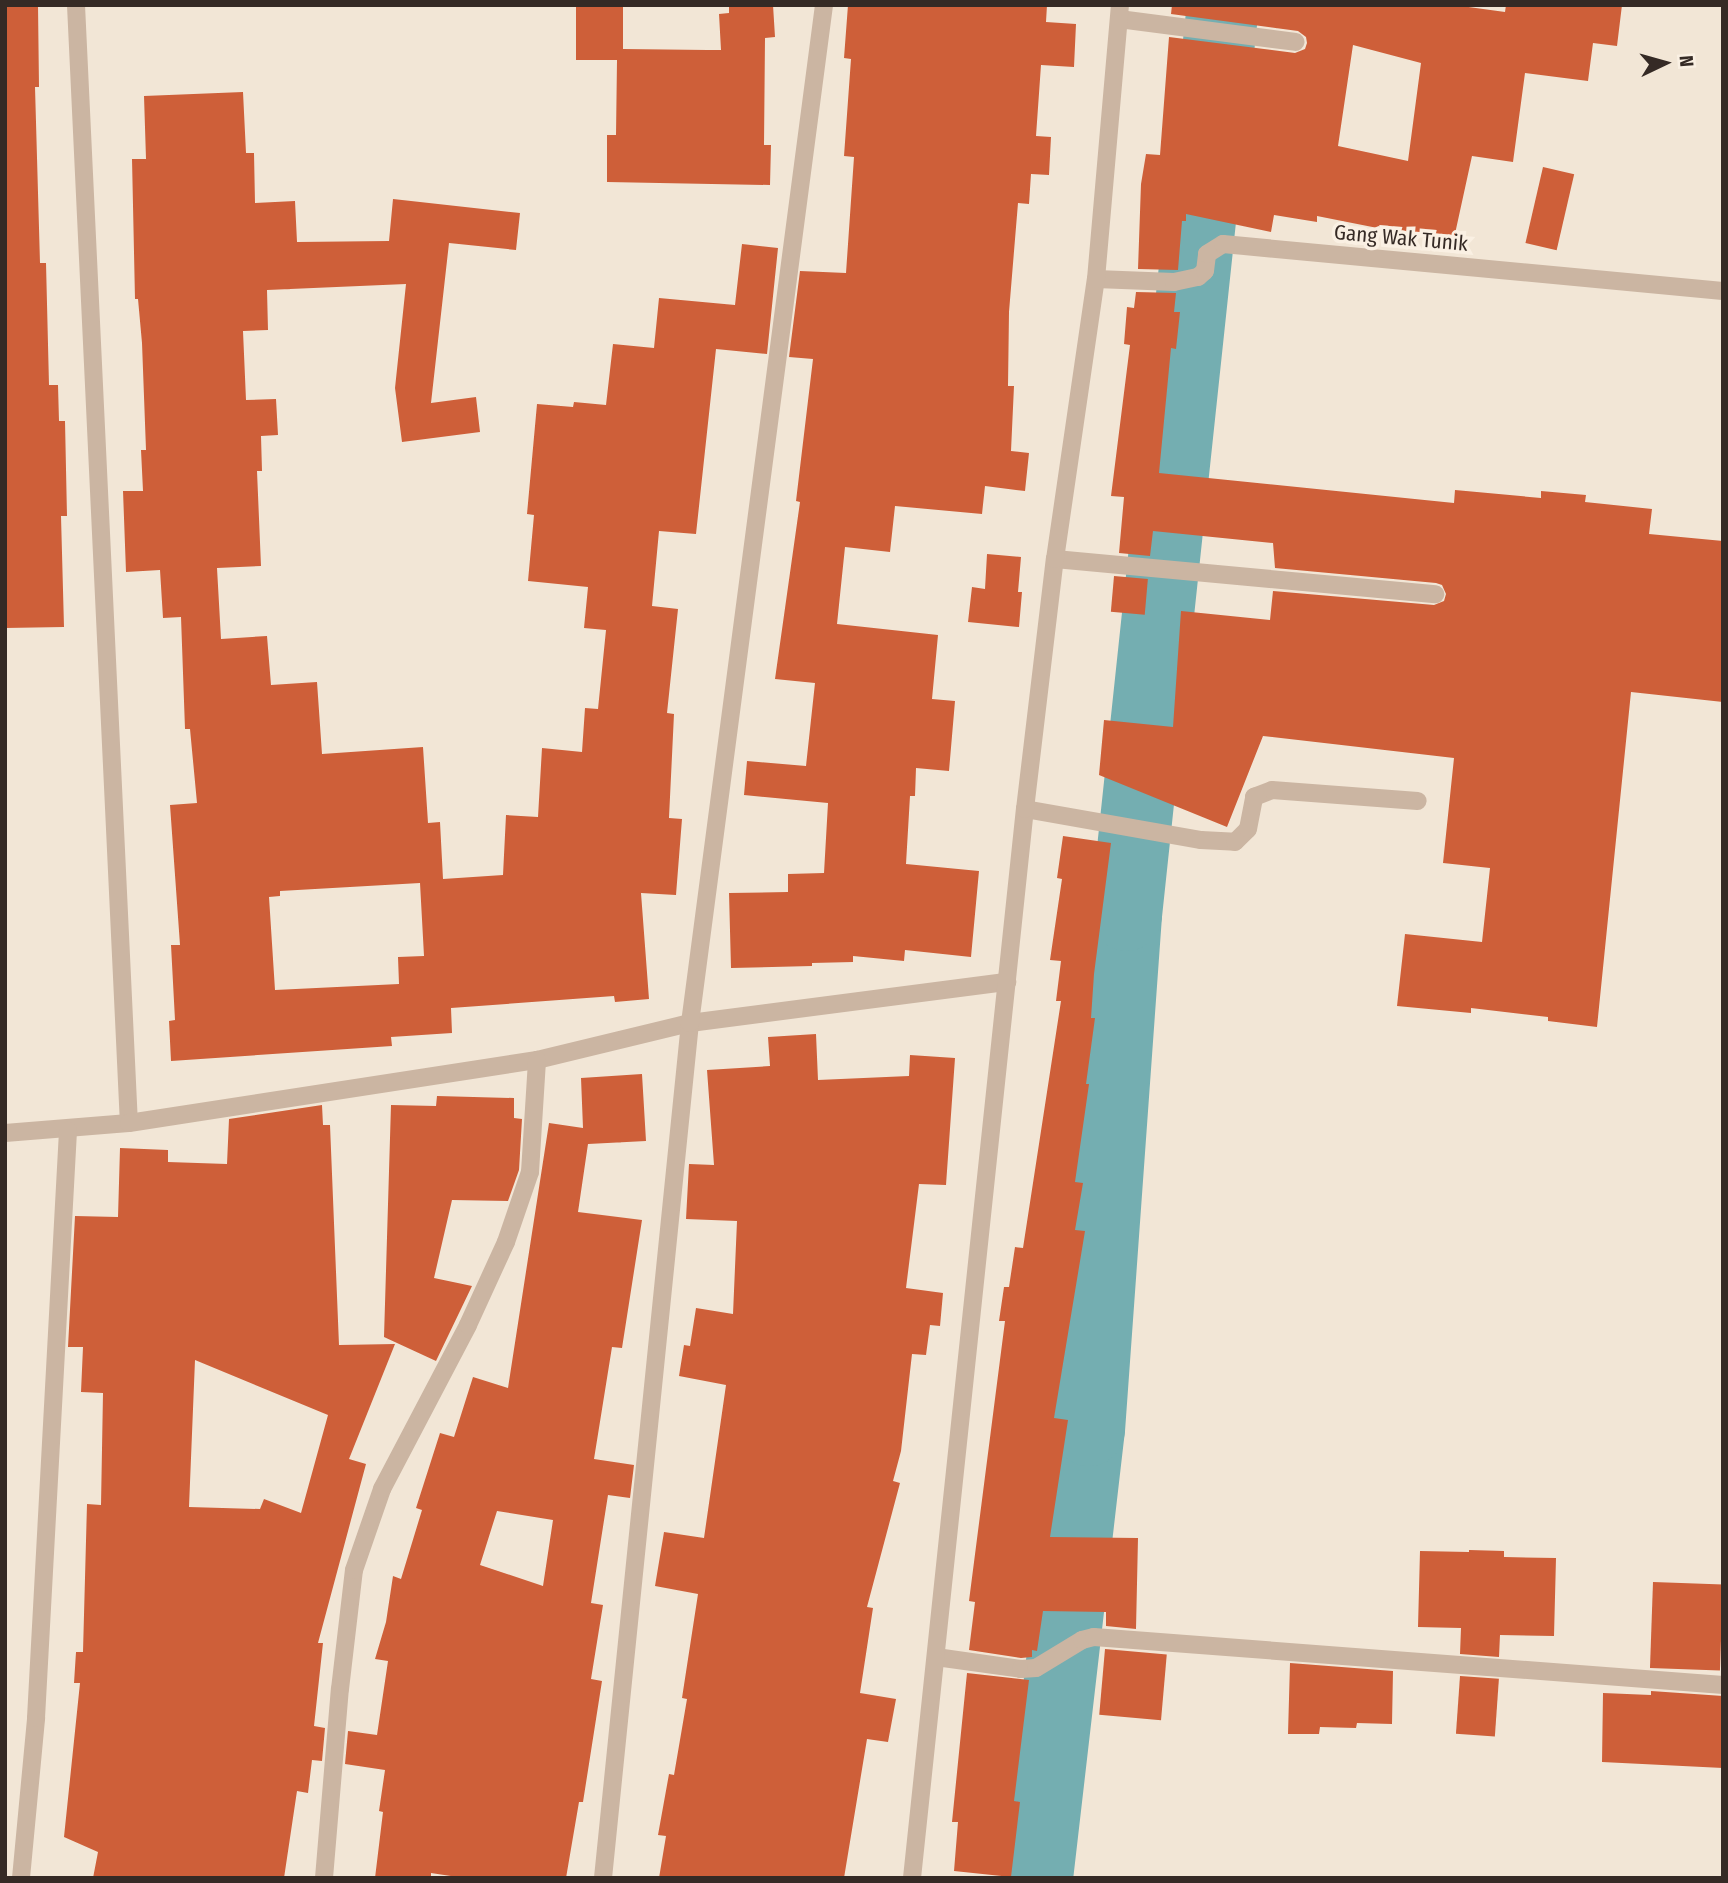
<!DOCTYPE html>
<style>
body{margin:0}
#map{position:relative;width:1728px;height:1883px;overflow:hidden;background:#f2e6d6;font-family:"Fira Sans Condensed",sans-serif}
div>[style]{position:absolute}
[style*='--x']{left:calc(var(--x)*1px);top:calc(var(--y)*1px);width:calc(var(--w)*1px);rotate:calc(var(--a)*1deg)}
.river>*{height:72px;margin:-36px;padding:0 36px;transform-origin:36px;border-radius:36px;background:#74aeb1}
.building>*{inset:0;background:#ce5f39;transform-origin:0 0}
.service>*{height:18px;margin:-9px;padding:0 9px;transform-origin:9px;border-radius:9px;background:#cbb5a2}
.minor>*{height:18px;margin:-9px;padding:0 9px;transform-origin:9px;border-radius:9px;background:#cbb5a2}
.tertiary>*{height:18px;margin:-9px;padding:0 9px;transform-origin:9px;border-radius:9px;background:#cbb5a2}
span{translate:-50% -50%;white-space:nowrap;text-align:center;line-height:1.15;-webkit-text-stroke:7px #faf0e3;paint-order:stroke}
.street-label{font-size:21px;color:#352a25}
.frame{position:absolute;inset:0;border:7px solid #352a25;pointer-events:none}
.north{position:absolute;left:1630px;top:28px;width:70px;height:70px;-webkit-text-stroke:5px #faf0e3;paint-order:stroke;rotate:85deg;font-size:19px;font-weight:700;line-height:28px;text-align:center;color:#352a25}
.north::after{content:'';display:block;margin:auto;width:24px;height:32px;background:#352a25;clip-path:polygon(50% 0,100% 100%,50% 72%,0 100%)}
</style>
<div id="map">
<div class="river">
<div style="--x:1037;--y:1878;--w:451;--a:-83.4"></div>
<div style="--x:1089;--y:1430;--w:516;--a:-85.89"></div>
<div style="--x:1126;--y:915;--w:915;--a:-83.92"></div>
</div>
<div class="building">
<div style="clip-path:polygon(5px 5px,38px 5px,39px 87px,35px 87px,40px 263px,46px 263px,49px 385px,58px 385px,59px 421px,65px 421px,67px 516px,61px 516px,64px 627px,5px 628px)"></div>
<div style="clip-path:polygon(576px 5px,623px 5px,623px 49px,708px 50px,721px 50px,719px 14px,729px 13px,729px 5px,773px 5px,775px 37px,765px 38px,764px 145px,771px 145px,770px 185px,607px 182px,607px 135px,616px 135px,617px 60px,576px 60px)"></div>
<div style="clip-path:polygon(848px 5px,1047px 5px,1046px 22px,1076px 24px,1074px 67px,1041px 65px,1036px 136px,1051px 137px,1049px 175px,1031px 174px,1029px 204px,1018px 203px,1009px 312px,1008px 386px,1014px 386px,1011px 451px,1029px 453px,1025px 491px,985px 486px,982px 514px,895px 506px,890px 552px,845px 547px,837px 624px,938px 635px,932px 699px,955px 701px,949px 771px,916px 768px,915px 796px,910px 796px,906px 864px,979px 871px,971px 957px,905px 950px,904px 961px,853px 956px,853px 962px,812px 963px,812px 966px,731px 968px,729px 893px,788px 892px,788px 874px,824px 873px,828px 803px,744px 795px,747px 761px,806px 766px,815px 683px,775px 679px,800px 502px,796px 501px,813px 359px,789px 357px,800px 271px,846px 273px,854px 157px,844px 156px,851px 59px,844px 58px)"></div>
<div style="clip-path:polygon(evenodd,1172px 5px,1454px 5px,1505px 12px,1506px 5px,1622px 5px,1617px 46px,1593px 43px,1588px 81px,1525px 73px,1513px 162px,1472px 156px,1453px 243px,1317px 216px,1317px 222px,1274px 215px,1271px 232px,1186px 214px,1186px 221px,1182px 221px,1178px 270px,1138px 269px,1141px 184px,1146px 154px,1160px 155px,1169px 37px,1295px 53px,1305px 49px,1307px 43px,1306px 37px,1298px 31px,1171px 14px,1172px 5px,1353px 45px,1421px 63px,1408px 161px,1338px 146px,1353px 45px)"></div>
<div style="clip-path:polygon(evenodd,243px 92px,246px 153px,254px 153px,255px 203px,295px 201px,297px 242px,389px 241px,393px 199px,520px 213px,516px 250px,449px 243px,431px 403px,476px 397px,480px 432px,402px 442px,395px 388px,406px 284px,267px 290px,268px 330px,243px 331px,246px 400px,276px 399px,278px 435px,261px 436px,262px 471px,257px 471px,261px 566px,217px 568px,221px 639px,267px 636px,271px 685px,317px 682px,322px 754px,423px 747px,428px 823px,440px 822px,443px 879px,503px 875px,506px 815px,538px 817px,542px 748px,582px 752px,585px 708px,598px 709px,606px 630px,584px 628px,588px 587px,528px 581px,534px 515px,527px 514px,537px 404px,573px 407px,574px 402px,606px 405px,613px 344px,654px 348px,659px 298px,735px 305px,742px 244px,778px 248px,767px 354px,716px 349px,696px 534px,659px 531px,652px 606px,678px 609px,667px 713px,674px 714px,669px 818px,682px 819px,676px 895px,641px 893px,649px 999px,615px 1002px,614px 996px,451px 1008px,452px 1033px,391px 1037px,392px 1046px,171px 1061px,169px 1021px,175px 1020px,171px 945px,180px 945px,170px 805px,197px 803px,190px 729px,185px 729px,181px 617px,163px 618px,160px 570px,126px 572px,123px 491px,143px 491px,141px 450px,146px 450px,142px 343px,138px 299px,135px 299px,132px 159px,146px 159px,144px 96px,243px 92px,420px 883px,424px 956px,398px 957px,399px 984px,275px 990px,269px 897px,280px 896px,280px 891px,420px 883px)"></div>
<div style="left:1543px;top:167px;width:32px;height:78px;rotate:13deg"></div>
<div style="clip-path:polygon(1136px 292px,1176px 293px,1174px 312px,1180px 312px,1176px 349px,1171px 348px,1159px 473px,1454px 503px,1455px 490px,1541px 498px,1541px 491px,1586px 495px,1585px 502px,1652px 509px,1649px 534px,1723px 541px,1723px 702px,1631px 692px,1597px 1027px,1548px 1021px,1548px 1017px,1471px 1008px,1471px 1013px,1397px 1006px,1405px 934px,1482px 942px,1490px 868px,1443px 863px,1454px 758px,1263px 736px,1227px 827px,1099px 775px,1104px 720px,1173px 727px,1181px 611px,1270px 620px,1273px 591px,1434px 605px,1444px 601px,1446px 594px,1442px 585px,1436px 583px,1275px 568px,1273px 543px,1153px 531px,1150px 556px,1119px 553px,1124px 497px,1111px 496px,1130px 345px,1124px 344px,1127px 307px,1134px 308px)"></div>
<div style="clip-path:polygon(987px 554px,1021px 557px,1018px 592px,1022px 592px,1019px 627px,968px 622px,972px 587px,985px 589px)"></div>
<div style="left:1114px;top:576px;width:34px;height:36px;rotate:5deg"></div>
<div style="clip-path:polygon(1063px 836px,1111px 843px,1094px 974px,1091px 1018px,1095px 1018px,1086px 1084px,1089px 1084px,1075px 1182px,1083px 1183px,1075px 1230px,1085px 1231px,1054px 1418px,1068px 1420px,1050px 1537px,1138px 1538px,1136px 1629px,1106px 1626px,1106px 1612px,1043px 1611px,1037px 1651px,1032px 1650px,1032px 1657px,1021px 1658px,969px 1650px,975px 1602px,969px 1601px,1005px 1321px,999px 1321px,1004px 1287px,1009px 1287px,1015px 1247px,1023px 1248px,1061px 1001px,1056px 1001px,1061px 961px,1050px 960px,1062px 879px,1057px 878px)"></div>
<div style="clip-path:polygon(816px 1034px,818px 1080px,909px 1076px,910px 1055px,955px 1058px,946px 1185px,919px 1184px,906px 1288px,943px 1293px,940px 1326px,930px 1325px,926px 1355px,912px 1354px,901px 1451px,893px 1481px,900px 1483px,867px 1607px,873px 1608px,860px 1693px,896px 1699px,888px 1742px,867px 1739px,844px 1878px,659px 1878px,666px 1836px,658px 1835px,669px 1774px,674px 1775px,687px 1699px,682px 1698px,698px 1594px,655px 1586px,664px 1532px,704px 1538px,726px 1385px,679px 1376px,684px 1345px,690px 1346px,696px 1308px,733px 1314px,737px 1221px,686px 1219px,689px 1164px,714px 1165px,707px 1070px,770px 1066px,768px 1037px)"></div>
<div style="clip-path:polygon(evenodd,642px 1074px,646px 1141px,588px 1144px,578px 1212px,642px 1220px,622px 1348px,612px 1347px,594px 1459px,634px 1465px,630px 1498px,608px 1495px,591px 1603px,603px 1605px,591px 1679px,602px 1681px,583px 1802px,579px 1802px,566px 1878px,464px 1878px,431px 1873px,431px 1878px,375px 1878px,383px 1812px,379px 1811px,385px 1770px,345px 1764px,348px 1731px,377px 1735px,388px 1661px,375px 1659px,386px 1622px,393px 1576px,401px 1579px,422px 1510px,416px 1508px,440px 1433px,454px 1437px,473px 1377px,508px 1388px,549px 1123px,583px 1128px,581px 1078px,642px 1074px,497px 1511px,553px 1520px,543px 1586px,480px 1565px,497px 1511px)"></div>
<div style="clip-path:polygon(437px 1096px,514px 1098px,514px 1118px,522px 1119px,519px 1170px,508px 1201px,452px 1200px,434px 1278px,472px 1286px,436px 1361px,384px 1337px,391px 1105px,436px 1106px)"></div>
<div style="clip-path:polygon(evenodd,322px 1105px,323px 1125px,330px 1125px,339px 1345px,395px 1344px,349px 1459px,366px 1464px,318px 1643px,323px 1643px,314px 1726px,325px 1728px,322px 1761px,312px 1760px,308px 1793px,297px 1791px,284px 1878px,93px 1878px,98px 1852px,64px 1837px,80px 1683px,74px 1683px,76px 1652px,83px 1652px,87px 1504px,101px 1505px,103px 1393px,81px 1392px,83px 1347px,68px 1347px,75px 1216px,118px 1217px,120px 1148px,168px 1150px,168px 1162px,227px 1164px,229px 1119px,322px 1105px,195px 1360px,328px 1415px,301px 1513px,264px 1499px,260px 1509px,189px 1507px,195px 1360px)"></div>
<div style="clip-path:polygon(1469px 1550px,1504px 1551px,1504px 1557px,1556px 1558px,1554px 1636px,1500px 1635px,1499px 1657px,1460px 1654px,1461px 1628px,1418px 1627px,1420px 1551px,1469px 1552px)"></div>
<div style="left:1653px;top:1582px;width:70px;height:86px;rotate:2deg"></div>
<div style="left:1105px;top:1649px;width:62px;height:66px;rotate:5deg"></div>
<div style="clip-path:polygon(1290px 1663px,1393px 1671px,1392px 1724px,1357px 1723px,1356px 1728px,1320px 1727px,1319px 1734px,1288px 1734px)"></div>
<div style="clip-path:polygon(967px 1673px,1029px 1680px,1014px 1801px,1020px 1802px,1011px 1877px,954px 1871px,958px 1822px,952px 1822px)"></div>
<div style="left:1460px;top:1676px;width:39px;height:58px;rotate:4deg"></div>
<div style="clip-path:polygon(1651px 1691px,1723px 1696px,1723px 1768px,1602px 1762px,1603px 1693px,1651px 1695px)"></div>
</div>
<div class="service">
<div style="--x:1025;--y:809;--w:179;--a:10"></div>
<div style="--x:1201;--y:840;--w:34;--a:3"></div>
<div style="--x:1235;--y:842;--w:18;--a:-45"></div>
<div style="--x:1248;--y:829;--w:33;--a:-79"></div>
<div style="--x:1254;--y:797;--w:19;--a:-21"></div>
<div style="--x:1272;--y:790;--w:146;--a:4.3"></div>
</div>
<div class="minor">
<div style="--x:76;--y:5;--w:1119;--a:87.29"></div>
<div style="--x:1119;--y:19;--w:178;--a:7.4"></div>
<div style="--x:1096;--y:279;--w:78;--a:2.2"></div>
<div style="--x:1174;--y:282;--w:25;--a:-12"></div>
<div style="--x:1198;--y:277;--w:9;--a:-41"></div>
<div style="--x:1205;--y:271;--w:17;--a:-83"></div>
<div style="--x:1207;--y:254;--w:19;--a:-32"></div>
<div style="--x:1223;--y:244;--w:502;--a:5.37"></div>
<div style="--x:1055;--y:559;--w:382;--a:5.3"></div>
<div style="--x:5;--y:1133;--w:124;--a:-4.6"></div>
<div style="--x:129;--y:1123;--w:413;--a:-8.8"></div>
<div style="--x:537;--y:1060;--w:157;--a:-13.6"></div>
<div style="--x:690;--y:1023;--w:320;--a:-7.4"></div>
<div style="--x:936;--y:1657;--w:86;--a:8"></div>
<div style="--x:1021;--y:1669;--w:15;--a:-4"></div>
<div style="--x:1036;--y:1668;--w:54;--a:-31.3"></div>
<div style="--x:1082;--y:1640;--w:12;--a:-14"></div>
<div style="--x:1094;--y:1637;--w:631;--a:4.36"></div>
<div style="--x:21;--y:1878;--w:161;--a:-84.6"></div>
<div style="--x:36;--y:1718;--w:588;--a:-86.88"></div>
<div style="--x:324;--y:1878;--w:190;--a:-85.2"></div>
<div style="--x:340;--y:1689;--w:120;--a:-83.3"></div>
<div style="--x:354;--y:1570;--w:86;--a:-70.9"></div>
<div style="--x:382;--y:1489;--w:185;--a:-62.3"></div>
<div style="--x:468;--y:1325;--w:91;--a:-65.4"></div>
<div style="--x:506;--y:1242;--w:74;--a:-71.1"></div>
<div style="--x:530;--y:1172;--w:112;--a:-86.4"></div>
<div style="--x:603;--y:1878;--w:859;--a:-84.19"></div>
<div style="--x:690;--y:1023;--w:1027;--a:-82.5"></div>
</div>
<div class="tertiary">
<div style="--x:912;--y:1878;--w:1075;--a:-83.97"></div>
<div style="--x:1025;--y:809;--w:252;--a:-83.2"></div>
<div style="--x:1055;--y:559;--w:283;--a:-81.7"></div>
<div style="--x:1096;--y:279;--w:275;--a:-85"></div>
</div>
<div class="street-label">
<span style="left:1401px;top:238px;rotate:5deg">Gang Wak Tunik</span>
</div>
<div class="frame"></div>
<div class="north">N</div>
</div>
